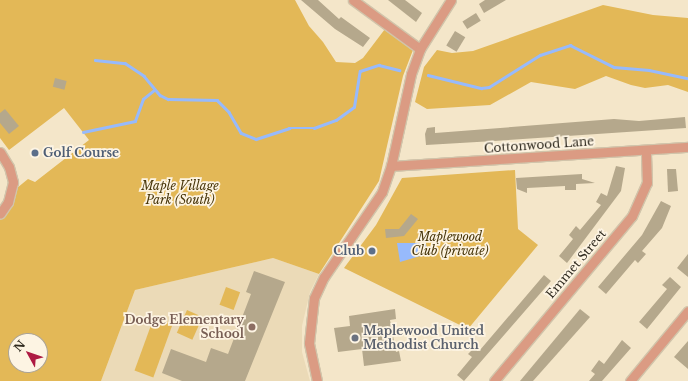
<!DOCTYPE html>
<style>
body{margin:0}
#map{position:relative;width:688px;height:381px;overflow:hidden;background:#f4e6c9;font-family:"Libre Baskerville",serif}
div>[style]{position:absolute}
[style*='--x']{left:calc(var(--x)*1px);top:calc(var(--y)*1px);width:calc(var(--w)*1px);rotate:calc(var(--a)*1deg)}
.built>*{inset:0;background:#ebdab7}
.green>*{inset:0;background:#e3b857;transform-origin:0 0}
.water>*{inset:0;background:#97bafc}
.stream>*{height:2.5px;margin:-1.25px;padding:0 1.25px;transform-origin:1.25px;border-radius:1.25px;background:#97bafc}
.building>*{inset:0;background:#b5a88c;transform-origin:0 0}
.roads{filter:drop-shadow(1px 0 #d1c4aa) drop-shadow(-1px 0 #d1c4aa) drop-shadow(0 1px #d1c4aa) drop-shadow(0 -1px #d1c4aa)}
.minor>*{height:9px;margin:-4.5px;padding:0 4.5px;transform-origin:4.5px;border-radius:4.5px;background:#db9b83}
.dots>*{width:11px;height:11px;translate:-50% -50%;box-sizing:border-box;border:2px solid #fdf4e3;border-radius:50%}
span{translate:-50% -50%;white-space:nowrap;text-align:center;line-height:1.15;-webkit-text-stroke:3.5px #fdf4e3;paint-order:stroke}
.street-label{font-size:12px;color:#2f2a1f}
.service-label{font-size:12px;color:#4e5e75;font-weight:700}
.left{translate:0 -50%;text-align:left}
.right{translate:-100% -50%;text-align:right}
.park-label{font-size:12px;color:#473509;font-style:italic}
.education-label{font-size:12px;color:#785e54;font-weight:700}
.worship-label{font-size:12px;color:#5b616d;font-weight:700}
.north{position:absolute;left:8px;top:333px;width:40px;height:40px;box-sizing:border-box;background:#fdf4e3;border:1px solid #aba395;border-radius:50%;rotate:310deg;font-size:11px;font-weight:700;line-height:16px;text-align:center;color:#2f2a1f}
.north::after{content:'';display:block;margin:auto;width:14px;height:18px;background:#ae1a43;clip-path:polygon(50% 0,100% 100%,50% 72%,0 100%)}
</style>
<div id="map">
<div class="built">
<div style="clip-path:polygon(273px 258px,319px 274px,310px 292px,302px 326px,302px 352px,310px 381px,101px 381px,135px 290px)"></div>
</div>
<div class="green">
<div style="clip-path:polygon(evenodd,0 0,295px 0,309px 26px,323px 42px,336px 62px,355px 63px,363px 58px,385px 29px,413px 50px,403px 76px,379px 181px,319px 274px,273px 258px,135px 290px,101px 381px,0 381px,0 220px,11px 205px,17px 188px,28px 179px,35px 182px,89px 140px,64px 108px,9px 150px,0 138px,0 0,16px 341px,40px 341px,40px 365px,16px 365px,16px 341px)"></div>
<div style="clip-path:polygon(603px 5px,653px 15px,688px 18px,688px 92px,668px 85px,645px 88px,631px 85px,606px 76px,575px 89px,531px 82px,490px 105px,427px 109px,415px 102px,424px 67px,437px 50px,452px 53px,473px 51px)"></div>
<div style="clip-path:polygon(515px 170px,518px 229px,538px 245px,468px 329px,344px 268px,376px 225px,402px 178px)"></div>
<div style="left:226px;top:287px;width:15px;height:19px;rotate:20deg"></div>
<div style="left:187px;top:310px;width:17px;height:25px;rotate:24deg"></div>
<div style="left:154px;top:317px;width:20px;height:57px;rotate:20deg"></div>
</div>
<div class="water">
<div style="clip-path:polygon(397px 243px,426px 243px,427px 254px,400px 262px)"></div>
</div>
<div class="stream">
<div style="--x:95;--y:60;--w:30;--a:6"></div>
<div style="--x:125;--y:63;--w:23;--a:34"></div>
<div style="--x:144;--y:76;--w:25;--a:50"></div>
<div style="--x:160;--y:95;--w:9;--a:27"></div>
<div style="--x:168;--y:99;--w:49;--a:1.2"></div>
<div style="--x:217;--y:100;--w:17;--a:45"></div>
<div style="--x:229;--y:112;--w:24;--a:60"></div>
<div style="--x:241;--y:133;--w:16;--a:22"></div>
<div style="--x:256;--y:139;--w:35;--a:-18"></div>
<div style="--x:289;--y:128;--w:25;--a:0"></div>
<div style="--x:314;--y:128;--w:23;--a:-20"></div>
<div style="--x:336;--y:120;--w:22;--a:-36"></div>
<div style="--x:354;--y:107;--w:36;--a:-81"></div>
<div style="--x:360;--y:71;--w:20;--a:-18"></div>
<div style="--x:379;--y:65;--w:21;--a:14"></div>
<div style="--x:428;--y:75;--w:55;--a:13.8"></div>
<div style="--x:481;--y:88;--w:8;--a:-7"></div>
<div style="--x:489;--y:87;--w:60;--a:-32.1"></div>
<div style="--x:540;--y:55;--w:32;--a:-18"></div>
<div style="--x:570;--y:45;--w:49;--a:26.6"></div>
<div style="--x:614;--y:67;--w:35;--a:5"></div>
<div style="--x:649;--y:70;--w:40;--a:12"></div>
<div style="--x:83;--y:132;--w:53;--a:-11.9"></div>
<div style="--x:135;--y:121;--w:23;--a:-70"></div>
<div style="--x:143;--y:99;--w:14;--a:-39"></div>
</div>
<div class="building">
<div style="clip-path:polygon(301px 0,318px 0,339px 19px,341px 17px,370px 38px,363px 47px,335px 29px)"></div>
<div style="clip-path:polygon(388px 0,405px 0,422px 13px,416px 22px)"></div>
<div style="clip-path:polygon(485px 0,506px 0,484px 13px,479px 4px)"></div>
<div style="left:476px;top:13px;width:9px;height:16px;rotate:58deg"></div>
<div style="left:455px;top:31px;width:12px;height:17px;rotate:31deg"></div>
<div style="left:55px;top:78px;width:12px;height:9px;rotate:14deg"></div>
<div style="clip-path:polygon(5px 109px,19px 126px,9px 134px,0 123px,0 113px)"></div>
<div style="clip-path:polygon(685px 117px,686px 128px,494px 141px,426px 145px,425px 134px,427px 128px,435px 127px,435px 133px,614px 119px,639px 121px)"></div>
<div style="clip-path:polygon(616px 166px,625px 168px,621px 191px,567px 263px,559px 256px,573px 239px,569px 235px,576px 226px,580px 230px,601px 205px,596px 202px,601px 193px,607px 196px)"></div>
<div style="clip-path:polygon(667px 169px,676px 169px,678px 191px,668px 192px)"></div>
<div style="clip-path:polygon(582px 174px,582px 179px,595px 183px,576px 184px,576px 190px,565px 190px,565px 186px,527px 188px,527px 193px,517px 189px,516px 178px)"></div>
<div style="clip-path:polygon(661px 201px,671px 206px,662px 228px,642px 251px,646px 254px,638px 263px,635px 260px,606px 294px,598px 287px,642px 235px)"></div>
<div style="clip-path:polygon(411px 214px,418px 219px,404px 236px,386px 238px,385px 229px,399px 229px)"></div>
<div style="clip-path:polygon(688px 254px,688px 277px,677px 268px)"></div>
<div style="clip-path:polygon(254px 271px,285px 282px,245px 381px,182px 381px,162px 373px,171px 349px,206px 362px,211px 348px,228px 354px,251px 294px,246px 292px)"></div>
<div style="clip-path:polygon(544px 275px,551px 281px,464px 381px,457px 375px,472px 357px,468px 354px,476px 346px,477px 351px,480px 350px)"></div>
<div style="clip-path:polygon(670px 277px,681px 287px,647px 329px,639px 322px,667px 289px,662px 285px)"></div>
<div style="clip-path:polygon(395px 309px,396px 319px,390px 320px,396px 352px,399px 351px,401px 361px,364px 366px,362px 349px,338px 352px,334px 328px,350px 326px,349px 316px)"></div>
<div style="clip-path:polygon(580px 309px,590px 317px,533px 381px,520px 381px)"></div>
<div style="clip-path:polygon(622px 340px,631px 348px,602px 381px,589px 381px,595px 374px,591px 371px,599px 360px,604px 364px)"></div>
<div style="clip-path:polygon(688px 341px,688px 369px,674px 357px)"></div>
</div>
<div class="roads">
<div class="minor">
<div style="--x:353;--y:0;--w:83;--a:36.2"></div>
<div style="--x:0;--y:152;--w:17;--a:59"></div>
<div style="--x:9;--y:167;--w:16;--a:75"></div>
<div style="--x:13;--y:182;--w:21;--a:104"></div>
<div style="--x:8;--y:202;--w:14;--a:124"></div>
<div style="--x:391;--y:166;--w:298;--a:-3.7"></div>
<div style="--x:317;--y:381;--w:39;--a:-102"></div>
<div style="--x:309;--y:343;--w:45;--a:-83.7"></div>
<div style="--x:314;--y:298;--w:23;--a:-65"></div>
<div style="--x:324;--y:277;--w:103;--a:-55.7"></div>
<div style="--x:382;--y:192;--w:28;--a:-71"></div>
<div style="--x:391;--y:166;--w:94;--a:-77.7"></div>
<div style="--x:411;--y:74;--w:27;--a:-70"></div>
<div style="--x:420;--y:49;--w:58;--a:-57.7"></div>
<div style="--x:494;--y:381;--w:215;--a:-50.1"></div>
<div style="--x:632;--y:216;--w:36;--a:-66"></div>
<div style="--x:647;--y:183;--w:33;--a:-92"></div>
<div style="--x:630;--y:381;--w:91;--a:-50.4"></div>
</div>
</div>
<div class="dots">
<div style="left:35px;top:153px;background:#5c6f8a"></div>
<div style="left:372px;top:251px;background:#5c6f8a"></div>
<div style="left:252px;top:327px;background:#8d6e63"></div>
<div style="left:355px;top:338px;background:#6b7280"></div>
</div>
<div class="street-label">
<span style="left:539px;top:145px;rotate:-4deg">Cottonwood Lane</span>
<span style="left:576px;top:264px;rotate:-50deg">Emmet Street</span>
</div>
<div class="service-label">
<span class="left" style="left:43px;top:153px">Golf Course</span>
<span class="right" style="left:364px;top:251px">Club</span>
</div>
<div class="park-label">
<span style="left:180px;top:193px">Maple Village<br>Park (South)</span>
<span style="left:450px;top:244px">Maplewood<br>Club (private)</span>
</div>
<div class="education-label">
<span class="right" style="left:244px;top:327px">Dodge Elementary<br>School</span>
</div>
<div class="worship-label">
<span class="left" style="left:363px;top:338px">Maplewood United<br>Methodist Church</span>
</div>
<div class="north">N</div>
</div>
